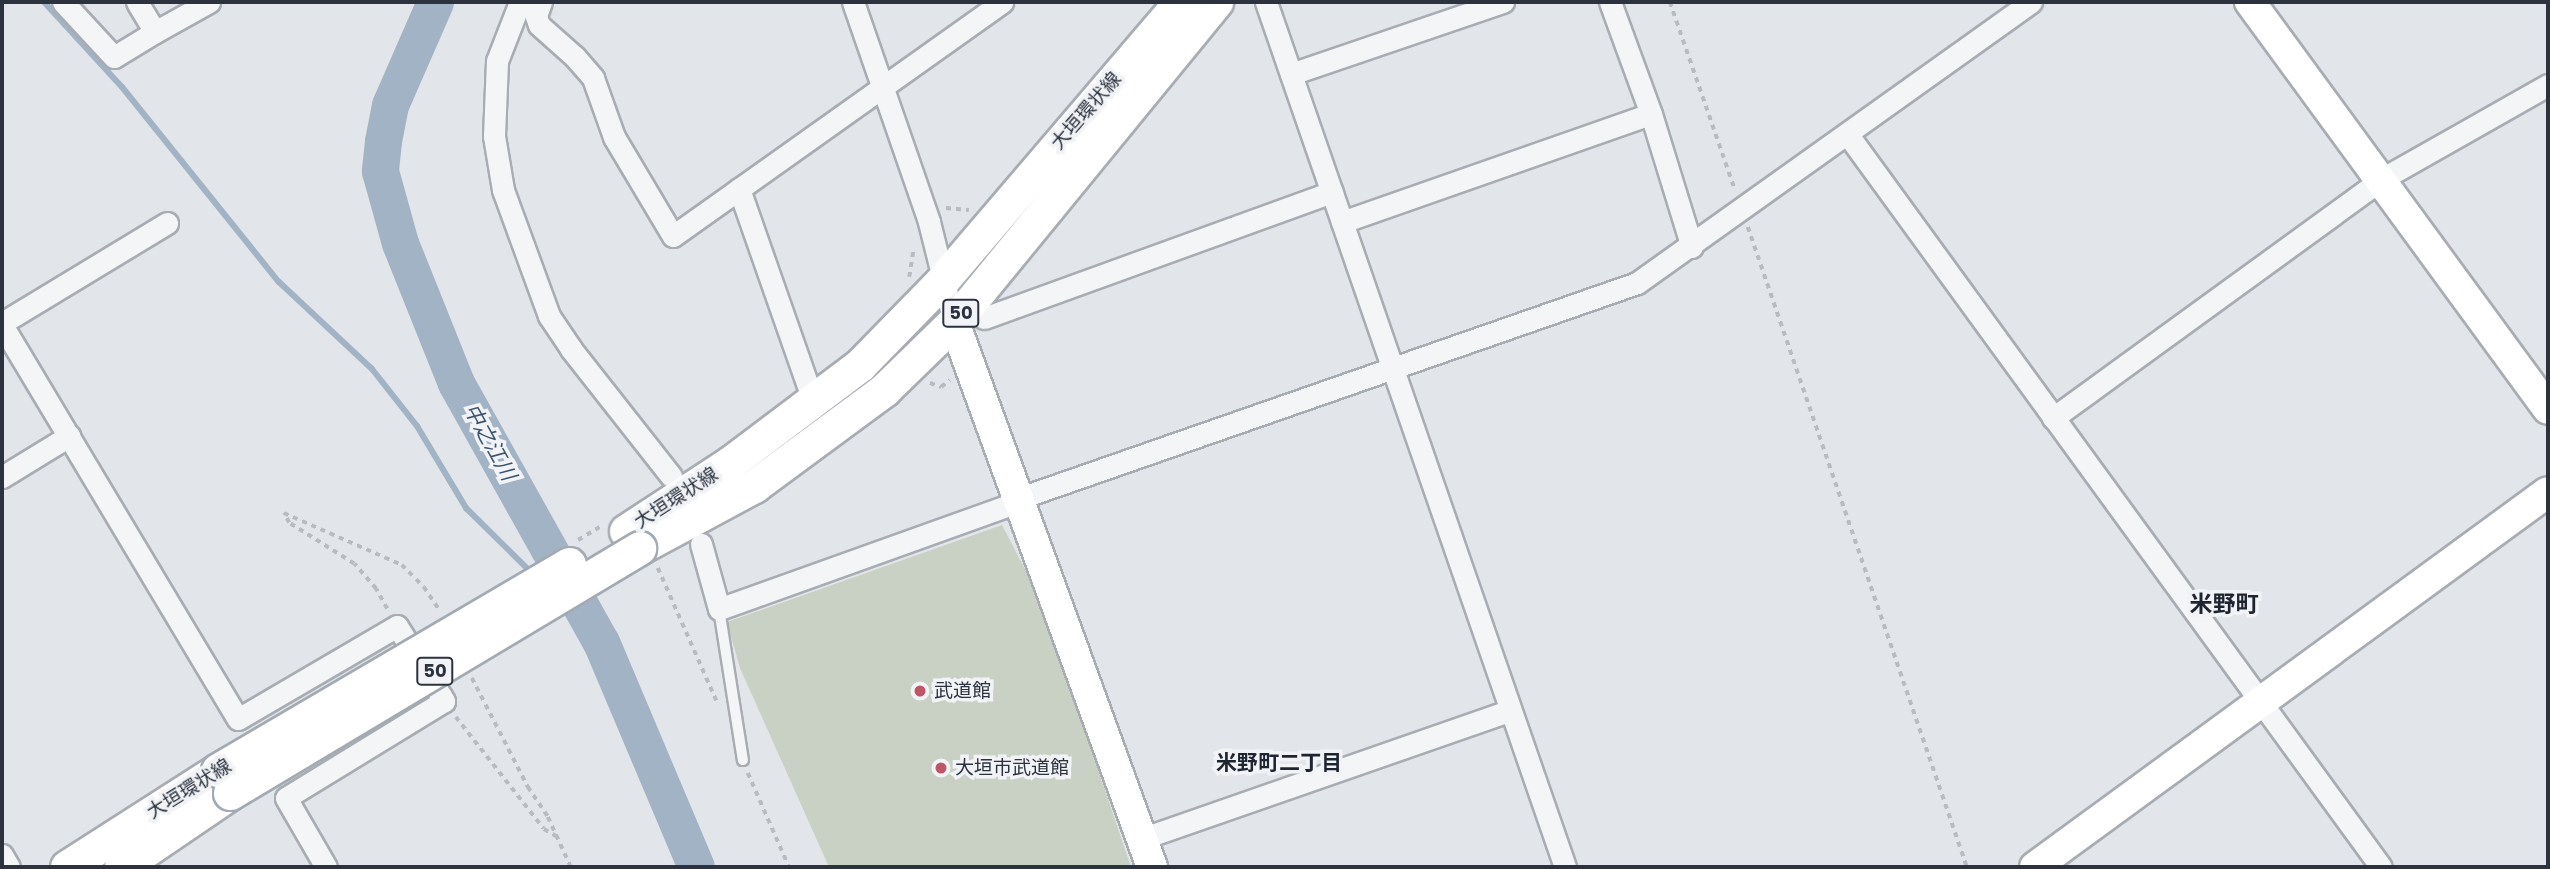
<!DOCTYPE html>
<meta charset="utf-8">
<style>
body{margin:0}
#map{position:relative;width:2550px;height:869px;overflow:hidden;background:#e2e5e9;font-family:Poppins,"Noto Sans JP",sans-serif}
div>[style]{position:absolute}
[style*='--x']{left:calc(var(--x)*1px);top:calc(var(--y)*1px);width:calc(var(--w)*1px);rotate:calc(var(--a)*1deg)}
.green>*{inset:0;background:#c8d1c4}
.stream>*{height:6px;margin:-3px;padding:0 3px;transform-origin:3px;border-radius:3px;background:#a1b3c4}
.river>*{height:37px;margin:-18.5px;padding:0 18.5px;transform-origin:18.5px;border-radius:18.5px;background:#a1b3c4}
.path>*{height:3.5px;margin-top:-1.75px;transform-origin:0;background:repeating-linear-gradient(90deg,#b8bbc0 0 5px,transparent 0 10px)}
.roads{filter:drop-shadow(2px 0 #a8acb3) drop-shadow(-2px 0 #a8acb3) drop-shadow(0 2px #a8acb3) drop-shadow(0 -2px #a8acb3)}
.lane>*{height:10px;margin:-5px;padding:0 5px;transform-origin:5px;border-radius:5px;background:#f4f5f7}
.street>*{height:21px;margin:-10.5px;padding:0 10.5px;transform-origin:10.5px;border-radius:10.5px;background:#f4f5f7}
.secondary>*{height:30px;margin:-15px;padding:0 15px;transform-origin:15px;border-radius:15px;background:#fff}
.primary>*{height:33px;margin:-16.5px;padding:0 16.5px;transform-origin:16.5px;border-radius:16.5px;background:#fff}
.bridges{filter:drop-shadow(2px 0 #a3aab3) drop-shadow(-2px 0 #a3aab3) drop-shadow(0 2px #a3aab3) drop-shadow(0 -2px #a3aab3)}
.primary-bridge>*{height:33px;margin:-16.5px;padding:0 16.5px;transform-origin:16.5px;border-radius:16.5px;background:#fff}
.dots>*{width:19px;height:19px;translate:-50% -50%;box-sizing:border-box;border:4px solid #f1f3f6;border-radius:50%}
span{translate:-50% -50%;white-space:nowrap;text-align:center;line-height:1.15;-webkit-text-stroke:7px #f1f3f6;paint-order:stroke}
.shield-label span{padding:2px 5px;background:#f1f3f6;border:2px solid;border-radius:5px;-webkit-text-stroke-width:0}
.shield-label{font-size:18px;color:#2c333f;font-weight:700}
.street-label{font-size:19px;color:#2c333f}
.poi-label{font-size:19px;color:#2c333f}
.left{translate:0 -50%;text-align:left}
.water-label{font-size:21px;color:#3b536e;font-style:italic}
.neighbourhood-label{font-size:21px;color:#1e2430;font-weight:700}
.quarter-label{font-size:23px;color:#1e2430;font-weight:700}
.frame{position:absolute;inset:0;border:4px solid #2c333f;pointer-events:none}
</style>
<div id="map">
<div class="green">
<div style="clip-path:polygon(1002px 525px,1040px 598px,1131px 867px,829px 867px,740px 668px,727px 622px)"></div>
</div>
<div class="stream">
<div style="--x:44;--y:2;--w:115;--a:47.5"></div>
<div style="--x:122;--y:87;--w:250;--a:51.2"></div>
<div style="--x:279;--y:282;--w:127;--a:43.1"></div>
<div style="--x:372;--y:369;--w:73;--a:51.7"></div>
<div style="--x:417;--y:426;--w:96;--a:59.1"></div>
<div style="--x:466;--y:508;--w:93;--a:44.6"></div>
<div style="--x:564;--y:605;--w:52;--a:45"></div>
</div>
<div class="river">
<div style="--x:435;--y:2;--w:112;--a:113.6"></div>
<div style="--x:390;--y:105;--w:37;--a:101"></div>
<div style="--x:383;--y:141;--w:30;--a:96"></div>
<div style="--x:380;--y:171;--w:75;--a:74.5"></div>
<div style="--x:400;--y:243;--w:151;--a:68.2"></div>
<div style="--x:456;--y:383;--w:297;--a:60.8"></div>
<div style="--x:601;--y:642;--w:244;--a:67.1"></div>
</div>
<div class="path">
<div style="--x:1670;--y:2;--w:199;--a:70.9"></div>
<div style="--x:946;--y:208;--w:23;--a:5"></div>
<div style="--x:1748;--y:227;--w:676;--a:71.11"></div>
<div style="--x:909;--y:277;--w:26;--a:-81"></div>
<div style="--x:930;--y:383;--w:12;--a:20"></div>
<div style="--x:941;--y:387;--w:11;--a:-38"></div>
<div style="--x:578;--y:540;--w:27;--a:-31"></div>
<div style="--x:658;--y:568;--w:146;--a:66.2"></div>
<div style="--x:387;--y:609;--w:23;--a:-119"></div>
<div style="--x:376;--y:589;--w:33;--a:-131"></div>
<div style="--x:354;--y:564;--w:77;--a:-147.8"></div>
<div style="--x:289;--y:523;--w:11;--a:-117"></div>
<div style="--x:284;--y:513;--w:129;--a:23.8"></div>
<div style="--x:402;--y:565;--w:31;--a:45"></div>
<div style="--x:424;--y:587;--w:27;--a:56"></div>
<div style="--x:472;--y:678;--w:123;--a:62.8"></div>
<div style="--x:528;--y:787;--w:36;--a:56"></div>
<div style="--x:548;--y:817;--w:55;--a:65.3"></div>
<div style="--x:456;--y:717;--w:142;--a:51.8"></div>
<div style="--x:544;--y:829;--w:14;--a:30"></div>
<div style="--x:748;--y:773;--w:103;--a:66.4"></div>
</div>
<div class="roads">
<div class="lane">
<div style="--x:719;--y:609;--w:153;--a:81"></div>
</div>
<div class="street">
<div style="--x:63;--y:2;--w:75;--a:47.2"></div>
<div style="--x:114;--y:57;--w:48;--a:-31.4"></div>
<div style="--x:155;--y:32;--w:35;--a:-121"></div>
<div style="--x:520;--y:2;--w:63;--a:111.3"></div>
<div style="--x:497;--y:61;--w:75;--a:92.3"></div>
<div style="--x:494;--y:136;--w:55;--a:80.5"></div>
<div style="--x:503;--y:190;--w:134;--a:69.9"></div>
<div style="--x:549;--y:316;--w:40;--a:56"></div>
<div style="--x:571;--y:349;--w:162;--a:51.8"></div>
<div style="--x:541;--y:2;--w:15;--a:110"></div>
<div style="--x:536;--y:16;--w:9;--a:72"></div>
<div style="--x:539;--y:25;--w:48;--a:41.6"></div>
<div style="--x:575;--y:57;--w:28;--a:49"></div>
<div style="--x:593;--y:78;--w:63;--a:70.4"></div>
<div style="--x:614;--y:137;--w:115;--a:59.2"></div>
<div style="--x:673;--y:236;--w:404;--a:-35.4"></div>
<div style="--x:853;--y:2;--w:233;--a:70.9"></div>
<div style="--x:929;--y:222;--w:103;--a:76"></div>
<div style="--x:1266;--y:2;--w:915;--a:70.93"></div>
<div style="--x:155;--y:32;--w:62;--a:-29.1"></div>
<div style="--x:1291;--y:74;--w:224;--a:-18.8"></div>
<div style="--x:1651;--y:114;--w:139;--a:72.9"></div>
<div style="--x:1848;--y:135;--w:905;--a:53.94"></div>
<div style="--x:739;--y:189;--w:209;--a:70.7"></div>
<div style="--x:1342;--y:222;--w:327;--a:-19.3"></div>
<div style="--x:1651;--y:114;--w:119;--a:-110.1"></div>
<div style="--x:984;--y:318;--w:370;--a:-19.9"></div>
<div style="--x:2;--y:323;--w:193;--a:-31.2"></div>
<div style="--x:2;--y:325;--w:459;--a:59.1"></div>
<div style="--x:238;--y:719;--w:184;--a:-30.3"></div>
<div style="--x:397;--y:626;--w:83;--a:57.8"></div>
<div style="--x:441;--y:696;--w:6;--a:59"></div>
<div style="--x:444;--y:701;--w:185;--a:148.5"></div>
<div style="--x:286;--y:798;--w:80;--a:59.9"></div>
<div style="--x:2053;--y:418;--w:404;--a:-36"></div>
<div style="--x:2380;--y:180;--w:193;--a:-29.5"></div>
<div style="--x:2;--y:477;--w:79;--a:-31.5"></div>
<div style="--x:701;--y:544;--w:67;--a:74.5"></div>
<div style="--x:719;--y:609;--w:305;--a:-19.7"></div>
<div style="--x:1006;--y:506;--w:16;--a:-30"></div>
<div style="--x:1020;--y:498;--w:653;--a:-19.21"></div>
<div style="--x:1637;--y:283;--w:484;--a:-35.5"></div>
<div style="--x:1141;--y:839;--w:390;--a:-19.2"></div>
<div style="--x:2;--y:855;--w:14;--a:60"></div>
</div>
<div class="secondary">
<div style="--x:2250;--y:2;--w:504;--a:53.79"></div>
<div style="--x:954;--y:322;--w:580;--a:70.03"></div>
<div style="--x:2035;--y:867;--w:635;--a:-36.17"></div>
</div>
<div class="primary">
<div style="--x:626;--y:531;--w:124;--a:-33.2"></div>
<div style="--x:730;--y:463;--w:163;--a:-37"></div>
<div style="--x:860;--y:365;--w:117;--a:-45.7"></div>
<div style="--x:942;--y:281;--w:367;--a:-49.5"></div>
<div style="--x:639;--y:548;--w:131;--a:-28.3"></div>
<div style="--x:754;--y:486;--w:162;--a:-36.4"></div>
<div style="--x:884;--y:390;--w:98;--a:-44.2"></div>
<div style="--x:954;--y:322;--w:414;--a:-50.7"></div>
<div style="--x:67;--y:867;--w:179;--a:-32.7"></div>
<div style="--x:121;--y:867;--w:132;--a:-34.2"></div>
</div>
</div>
<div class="bridges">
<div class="primary-bridge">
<div style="--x:218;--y:770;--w:407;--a:-30.4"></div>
<div style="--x:230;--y:793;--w:477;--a:-30.9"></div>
</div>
</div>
<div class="dots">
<div style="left:920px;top:691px;background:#bf5668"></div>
<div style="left:941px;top:768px;background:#bf5668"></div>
</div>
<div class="shield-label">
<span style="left:961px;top:313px">50</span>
<span style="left:435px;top:671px">50</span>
</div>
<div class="street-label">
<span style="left:1086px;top:111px;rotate:-49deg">大垣環状線</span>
<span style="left:676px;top:498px;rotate:-33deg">大垣環状線</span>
<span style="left:189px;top:789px;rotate:-32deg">大垣環状線</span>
</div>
<div class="poi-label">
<span class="left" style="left:934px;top:691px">武道館</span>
<span class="left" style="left:955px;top:768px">大垣市武道館</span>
</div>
<div class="water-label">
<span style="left:490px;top:442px;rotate:61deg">中之江川</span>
</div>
<div class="neighbourhood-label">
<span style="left:1279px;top:763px">米野町二丁目</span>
</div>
<div class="quarter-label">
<span style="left:2224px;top:604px">米野町</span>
</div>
<div class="frame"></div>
</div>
